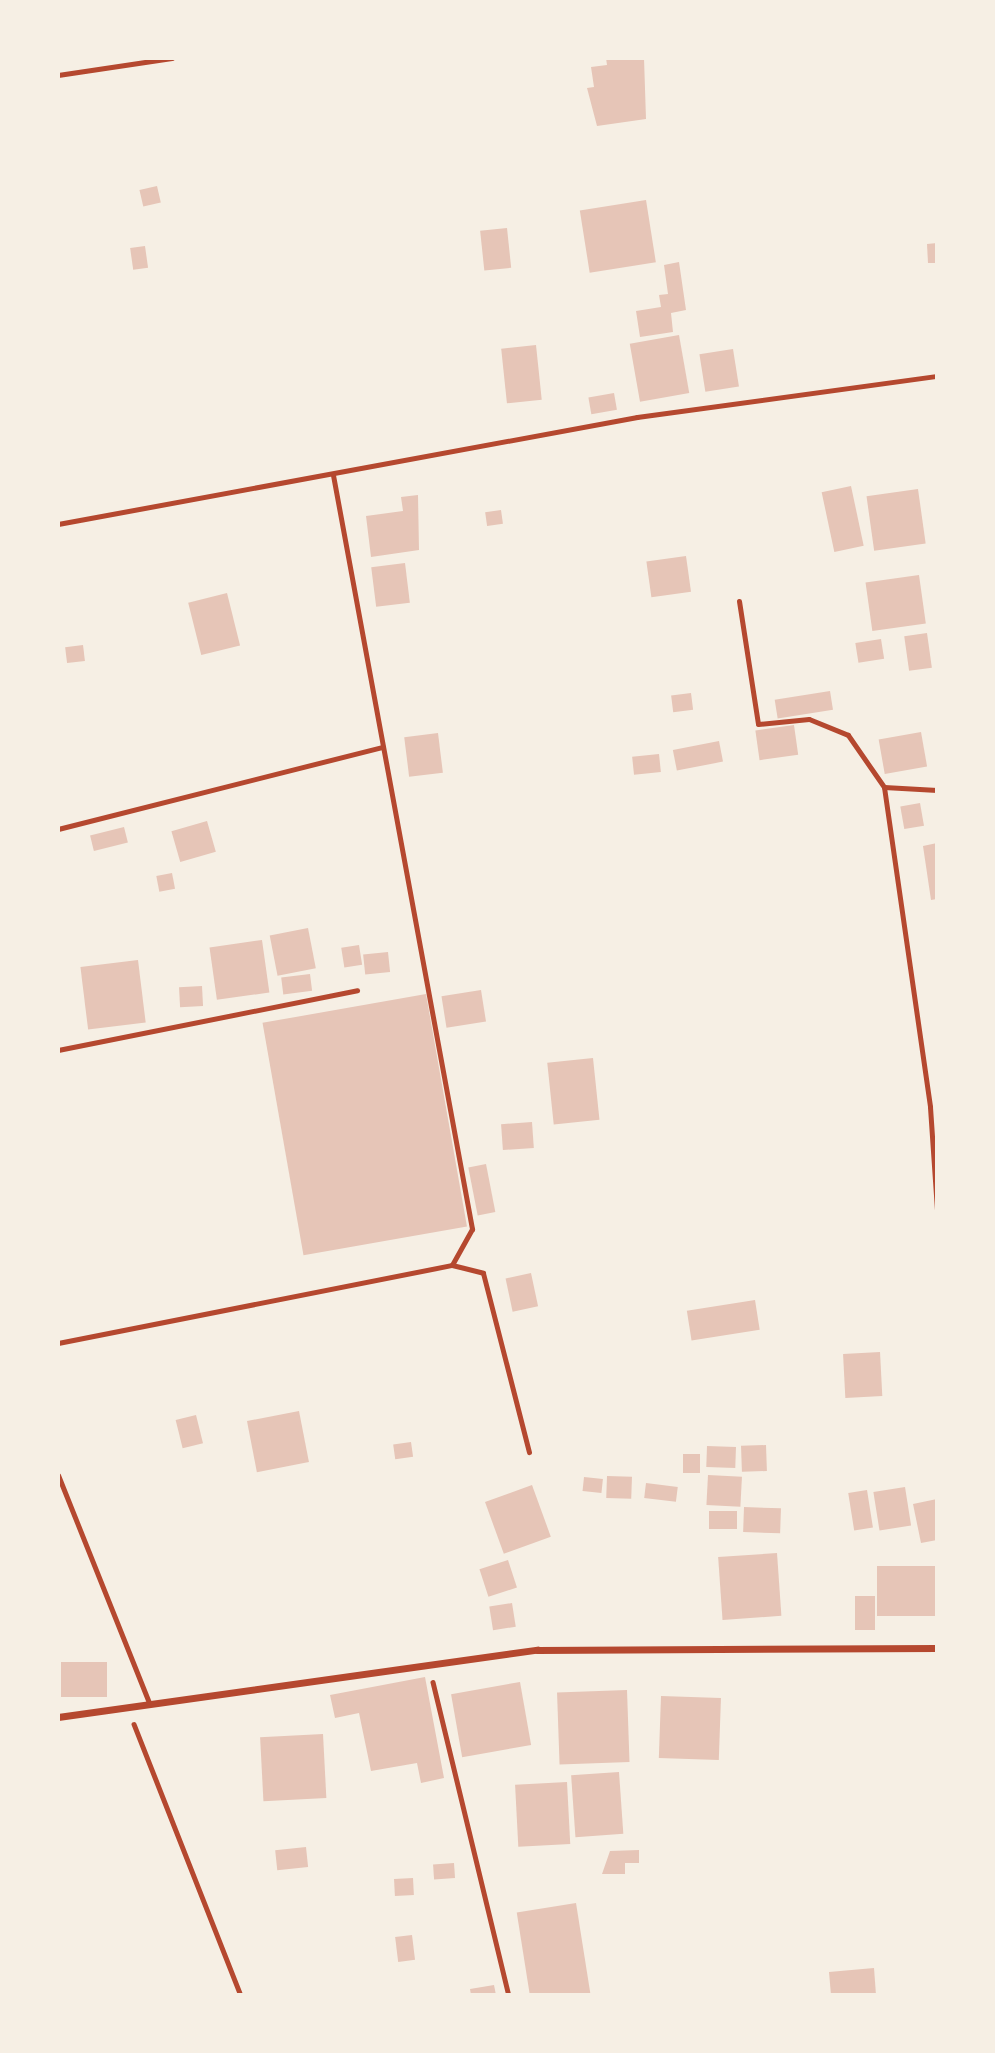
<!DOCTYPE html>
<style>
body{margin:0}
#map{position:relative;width:995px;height:2053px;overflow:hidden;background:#f6efe4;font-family:"Roboto Serif",serif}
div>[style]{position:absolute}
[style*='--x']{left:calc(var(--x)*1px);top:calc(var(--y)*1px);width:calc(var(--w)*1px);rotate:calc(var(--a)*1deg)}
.building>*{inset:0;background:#e6c5b7;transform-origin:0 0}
.path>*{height:4.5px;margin:-2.25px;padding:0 2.25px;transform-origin:2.25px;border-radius:2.25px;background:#b5482f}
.service>*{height:5px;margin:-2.5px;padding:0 2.5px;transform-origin:2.5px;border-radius:2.5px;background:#b5482f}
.minor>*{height:7px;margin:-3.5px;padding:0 3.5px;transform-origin:3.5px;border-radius:3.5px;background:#b5482f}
span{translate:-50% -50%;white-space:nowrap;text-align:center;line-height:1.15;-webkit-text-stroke:7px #f6efe4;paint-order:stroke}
.frame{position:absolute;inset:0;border:60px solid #f6efe4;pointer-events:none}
</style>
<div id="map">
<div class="building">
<div style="clip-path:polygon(606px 58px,644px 58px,646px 119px,597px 126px,587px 88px,594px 87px,591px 67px,607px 65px)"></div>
<div style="left:157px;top:186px;width:17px;height:18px;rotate:77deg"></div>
<div style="left:646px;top:200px;width:63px;height:67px;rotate:81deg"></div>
<div style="left:507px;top:228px;width:40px;height:27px;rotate:84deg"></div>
<div style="clip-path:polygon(937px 243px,937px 263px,928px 263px,927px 244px)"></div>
<div style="left:145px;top:246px;width:22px;height:15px;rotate:82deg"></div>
<div style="clip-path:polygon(679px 262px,686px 310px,671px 313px,673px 332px,640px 337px,636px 311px,661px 307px,659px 295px,668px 294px,664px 265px)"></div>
<div style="left:679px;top:335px;width:59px;height:50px;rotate:80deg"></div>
<div style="left:536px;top:345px;width:55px;height:35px;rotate:84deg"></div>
<div style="left:733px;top:349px;width:38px;height:34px;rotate:81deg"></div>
<div style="left:614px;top:393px;width:17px;height:26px;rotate:80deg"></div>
<div style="left:851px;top:486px;width:61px;height:30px;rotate:78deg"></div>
<div style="left:918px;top:489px;width:55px;height:52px;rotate:82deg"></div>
<div style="clip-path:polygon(418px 495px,419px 550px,371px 557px,366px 516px,403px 511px,401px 497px)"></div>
<div style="left:501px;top:510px;width:14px;height:16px;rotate:82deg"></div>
<div style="left:686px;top:556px;width:36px;height:40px;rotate:82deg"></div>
<div style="left:405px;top:563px;width:40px;height:34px;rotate:83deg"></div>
<div style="left:919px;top:575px;width:49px;height:54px;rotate:82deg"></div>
<div style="left:227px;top:593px;width:54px;height:40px;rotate:76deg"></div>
<div style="left:927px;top:633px;width:35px;height:23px;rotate:82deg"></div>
<div style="left:881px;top:639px;width:20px;height:26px;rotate:81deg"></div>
<div style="left:83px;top:645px;width:16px;height:18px;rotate:83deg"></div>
<div style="left:830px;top:691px;width:19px;height:56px;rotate:81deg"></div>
<div style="left:691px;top:693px;width:17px;height:20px;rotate:83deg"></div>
<div style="left:794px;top:725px;width:30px;height:39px;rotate:82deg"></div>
<div style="left:921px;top:732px;width:35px;height:43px;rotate:80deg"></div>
<div style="left:438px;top:733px;width:40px;height:34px;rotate:83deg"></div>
<div style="left:719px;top:741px;width:21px;height:47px;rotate:79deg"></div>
<div style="left:659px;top:754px;width:18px;height:27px;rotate:84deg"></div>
<div style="left:920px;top:803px;width:23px;height:20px;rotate:80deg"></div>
<div style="left:207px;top:821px;width:32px;height:37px;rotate:74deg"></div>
<div style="left:124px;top:827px;width:16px;height:35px;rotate:76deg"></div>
<div style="clip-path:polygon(937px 843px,937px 899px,931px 900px,923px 846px)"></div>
<div style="left:172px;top:873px;width:16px;height:16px;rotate:79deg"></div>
<div style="left:308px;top:928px;width:41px;height:39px;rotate:79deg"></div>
<div style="left:262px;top:940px;width:53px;height:53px;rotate:82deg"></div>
<div style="left:359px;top:945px;width:20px;height:18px;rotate:81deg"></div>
<div style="left:388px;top:952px;width:20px;height:25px;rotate:84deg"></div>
<div style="left:138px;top:960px;width:63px;height:58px;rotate:83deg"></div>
<div style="left:310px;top:974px;width:17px;height:29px;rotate:83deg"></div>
<div style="left:202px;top:986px;width:20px;height:23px;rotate:87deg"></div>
<div style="left:481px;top:990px;width:32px;height:40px;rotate:81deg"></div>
<div style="left:426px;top:994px;width:236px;height:166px;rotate:80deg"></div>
<div style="left:593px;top:1058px;width:62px;height:46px;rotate:84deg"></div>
<div style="left:532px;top:1122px;width:26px;height:31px;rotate:86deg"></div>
<div style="left:486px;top:1164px;width:49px;height:18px;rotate:79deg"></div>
<div style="left:531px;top:1273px;width:34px;height:26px;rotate:78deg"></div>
<div style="left:755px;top:1300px;width:30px;height:69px;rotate:81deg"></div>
<div style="left:880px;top:1352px;width:44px;height:37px;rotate:87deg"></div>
<div style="left:299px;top:1411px;width:52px;height:53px;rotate:79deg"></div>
<div style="left:196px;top:1415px;width:29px;height:21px;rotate:76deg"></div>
<div style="left:411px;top:1442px;width:15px;height:18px;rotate:82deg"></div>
<div style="left:766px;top:1445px;width:26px;height:25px;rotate:88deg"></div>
<div style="left:707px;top:1446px;width:29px;height:21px;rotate:2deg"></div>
<div style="left:683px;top:1454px;width:17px;height:19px"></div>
<div style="left:708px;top:1475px;width:34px;height:30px;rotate:3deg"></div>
<div style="left:607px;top:1476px;width:25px;height:22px;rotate:2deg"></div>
<div style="left:584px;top:1477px;width:19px;height:14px;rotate:6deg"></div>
<div style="left:646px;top:1483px;width:32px;height:15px;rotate:7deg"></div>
<div style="left:532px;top:1485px;width:55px;height:50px;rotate:70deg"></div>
<div style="left:905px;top:1487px;width:39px;height:32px;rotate:81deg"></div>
<div style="left:867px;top:1490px;width:38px;height:19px;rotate:81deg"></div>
<div style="clip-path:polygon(937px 1499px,937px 1540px,921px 1543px,913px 1504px)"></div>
<div style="left:744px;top:1507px;width:37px;height:25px;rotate:2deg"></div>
<div style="left:709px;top:1511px;width:28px;height:18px"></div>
<div style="left:777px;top:1553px;width:63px;height:59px;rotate:86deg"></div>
<div style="left:508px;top:1560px;width:29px;height:30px;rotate:72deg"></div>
<div style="left:937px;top:1566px;width:50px;height:60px;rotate:90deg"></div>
<div style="left:855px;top:1596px;width:20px;height:34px"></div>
<div style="left:512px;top:1603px;width:24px;height:23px;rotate:81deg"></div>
<div style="left:61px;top:1662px;width:46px;height:35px"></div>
<div style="clip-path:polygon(425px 1677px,444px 1778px,421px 1783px,417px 1763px,371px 1771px,359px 1713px,335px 1718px,330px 1695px)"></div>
<div style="left:520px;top:1682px;width:64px;height:70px;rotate:80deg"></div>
<div style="left:627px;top:1690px;width:72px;height:70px;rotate:88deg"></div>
<div style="left:661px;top:1696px;width:60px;height:62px;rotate:2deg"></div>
<div style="left:323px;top:1734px;width:64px;height:63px;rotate:87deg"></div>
<div style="left:619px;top:1772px;width:62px;height:48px;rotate:86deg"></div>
<div style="left:567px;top:1782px;width:62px;height:52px;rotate:87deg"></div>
<div style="left:306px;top:1847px;width:20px;height:31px;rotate:84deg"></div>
<div style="clip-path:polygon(639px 1850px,639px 1863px,625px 1863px,625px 1874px,602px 1874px,610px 1851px)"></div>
<div style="left:454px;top:1863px;width:15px;height:21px;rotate:86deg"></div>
<div style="left:413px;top:1878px;width:17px;height:19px;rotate:87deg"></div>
<div style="left:576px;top:1903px;width:93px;height:60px;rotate:81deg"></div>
<div style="left:412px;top:1935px;width:25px;height:17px;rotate:83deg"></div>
<div style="clip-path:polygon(874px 1968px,876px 1995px,831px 1995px,829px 1972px)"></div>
<div style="clip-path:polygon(494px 1985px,496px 1995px,471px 1995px,470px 1989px)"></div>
</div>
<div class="path">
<div style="--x:433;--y:1682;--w:322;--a:76.4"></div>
<div style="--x:134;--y:1724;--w:291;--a:68.5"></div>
</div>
<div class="service">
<div style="--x:58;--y:75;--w:115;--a:-8.5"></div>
<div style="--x:333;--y:475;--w:767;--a:79.55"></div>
<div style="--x:472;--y:1229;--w:41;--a:119.1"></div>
<div style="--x:58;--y:524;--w:589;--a:-10.47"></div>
<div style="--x:637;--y:417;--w:303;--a:-7.8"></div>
<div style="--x:739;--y:601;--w:124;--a:81.2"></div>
<div style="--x:758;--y:724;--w:51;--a:-5.6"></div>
<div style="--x:809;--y:719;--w:42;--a:22.3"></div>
<div style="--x:848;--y:735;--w:63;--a:55.3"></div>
<div style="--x:884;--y:787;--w:323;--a:81.8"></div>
<div style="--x:930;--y:1107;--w:103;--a:86.1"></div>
<div style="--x:884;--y:787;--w:53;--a:3.2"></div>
<div style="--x:58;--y:829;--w:335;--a:-14.2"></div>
<div style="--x:58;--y:1050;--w:305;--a:-11.3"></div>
<div style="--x:58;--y:1343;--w:402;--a:-11.2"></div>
<div style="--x:452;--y:1265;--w:32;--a:14"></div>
<div style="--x:483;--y:1273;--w:185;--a:75.6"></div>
<div style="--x:58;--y:1475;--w:245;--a:68.2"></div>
</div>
<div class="minor">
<div style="--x:58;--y:1717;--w:484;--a:-8"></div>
<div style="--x:537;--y:1650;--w:400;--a:-0.3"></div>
</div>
<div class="frame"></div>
</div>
